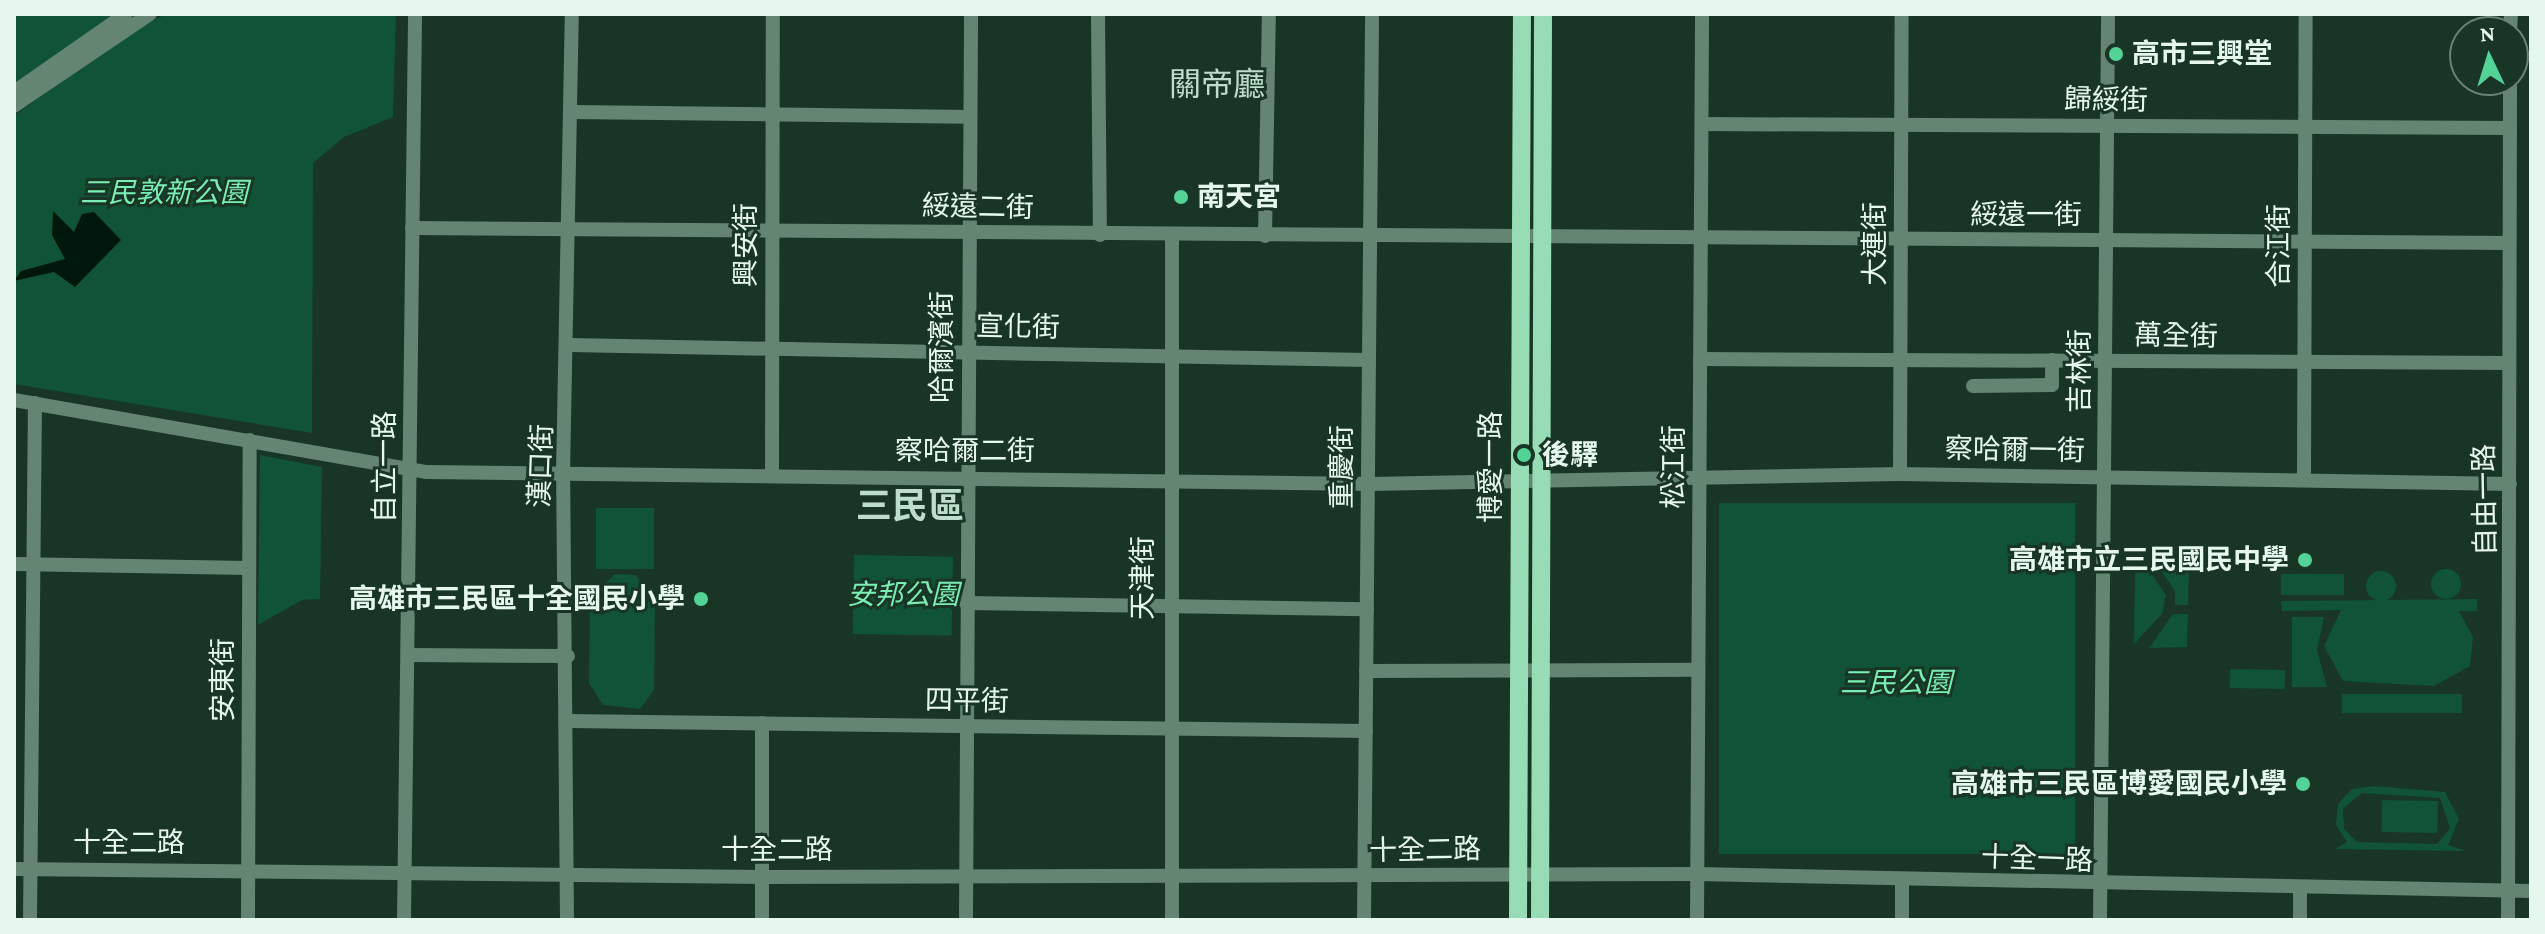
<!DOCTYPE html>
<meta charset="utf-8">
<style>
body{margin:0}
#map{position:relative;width:2545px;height:934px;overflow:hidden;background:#183526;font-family:"Crimson Pro","Noto Sans TC",serif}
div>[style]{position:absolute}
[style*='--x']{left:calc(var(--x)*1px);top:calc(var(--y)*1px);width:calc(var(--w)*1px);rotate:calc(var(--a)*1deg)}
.green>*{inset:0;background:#105336;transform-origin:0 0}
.round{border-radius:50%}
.water>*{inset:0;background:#00180c}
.minor>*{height:14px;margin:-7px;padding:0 7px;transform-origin:7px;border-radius:7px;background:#648572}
.major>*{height:18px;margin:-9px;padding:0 9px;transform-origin:9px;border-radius:9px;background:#97dcb5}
.dots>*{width:22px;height:22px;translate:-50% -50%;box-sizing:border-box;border:4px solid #183526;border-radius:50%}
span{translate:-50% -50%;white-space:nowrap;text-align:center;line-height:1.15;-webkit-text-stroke:6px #183526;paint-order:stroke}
.poi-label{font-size:28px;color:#e6f7ed;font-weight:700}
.left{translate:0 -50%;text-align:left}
.right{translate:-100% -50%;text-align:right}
.street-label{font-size:28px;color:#e6f7ed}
.park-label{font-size:28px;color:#7beeb3;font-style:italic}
.quarter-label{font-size:32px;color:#bcdeca}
.district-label{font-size:36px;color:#bcdeca;font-weight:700}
.frame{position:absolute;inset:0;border:16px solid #e6f7ed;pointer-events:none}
.north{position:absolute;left:2449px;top:16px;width:80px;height:80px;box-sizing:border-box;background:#183526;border:2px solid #6a8376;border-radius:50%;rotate:356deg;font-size:22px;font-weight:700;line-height:32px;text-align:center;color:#e6f7ed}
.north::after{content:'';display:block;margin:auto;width:28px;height:36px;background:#53d396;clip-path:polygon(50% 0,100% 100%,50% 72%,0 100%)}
</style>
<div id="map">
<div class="green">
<div style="clip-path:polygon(14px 14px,128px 14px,14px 93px)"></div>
<div style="clip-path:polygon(166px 14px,396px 14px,393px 117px,344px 137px,313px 163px,312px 433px,14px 384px,14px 116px,130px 32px)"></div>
<div style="clip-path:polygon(260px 455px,322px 467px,320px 599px,302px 600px,258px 625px)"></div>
<div style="left:1719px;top:503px;width:356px;height:351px"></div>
<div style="left:596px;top:508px;width:58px;height:61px"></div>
<div style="left:854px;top:555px;width:99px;height:79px;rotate:1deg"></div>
<div style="clip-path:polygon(2158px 566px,2189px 567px,2188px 605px,2175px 605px,2175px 591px)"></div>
<div class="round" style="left:2431px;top:569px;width:30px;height:30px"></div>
<div style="clip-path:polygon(2135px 569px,2148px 569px,2166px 595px,2162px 614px,2134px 644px)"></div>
<div class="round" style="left:2366px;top:571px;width:30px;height:30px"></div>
<div style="clip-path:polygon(615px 574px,635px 575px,655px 596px,654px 690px,640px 709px,603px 705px,589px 683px,590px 597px)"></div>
<div style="left:2281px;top:574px;width:63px;height:21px"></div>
<div style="clip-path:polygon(2477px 599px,2477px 611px,2459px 611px,2473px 637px,2470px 666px,2434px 686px,2343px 681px,2324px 646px,2341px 610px,2282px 611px,2281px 601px)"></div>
<div style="clip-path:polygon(2173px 614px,2188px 614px,2187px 647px,2149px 648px)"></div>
<div style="clip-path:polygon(2292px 617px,2324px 617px,2317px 650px,2327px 687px,2292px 687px)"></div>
<div style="left:2230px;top:669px;width:55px;height:19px;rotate:1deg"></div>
<div style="left:2462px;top:694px;width:19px;height:120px;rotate:90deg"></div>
<div style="clip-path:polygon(evenodd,2374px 786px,2445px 792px,2459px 819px,2448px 845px,2466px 851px,2335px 849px,2347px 842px,2336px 825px,2338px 804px,2352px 789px,2374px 786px,2362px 793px,2440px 798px,2450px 828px,2437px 844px,2357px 842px,2344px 829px,2343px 809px,2362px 793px)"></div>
<div style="left:2382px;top:800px;width:56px;height:32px;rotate:1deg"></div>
</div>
<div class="water">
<div style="clip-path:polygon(53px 211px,74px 232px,82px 214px,94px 212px,121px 240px,75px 287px,54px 272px,14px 281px,21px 271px,65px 259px,52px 235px)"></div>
</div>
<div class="minor">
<div style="--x:1098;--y:14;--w:221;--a:89.5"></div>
<div style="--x:2510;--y:32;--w:18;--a:-87"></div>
<div style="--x:14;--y:92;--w:136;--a:-34.9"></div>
<div style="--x:14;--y:106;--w:164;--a:-34.1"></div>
<div style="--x:571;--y:112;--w:399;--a:0.7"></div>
<div style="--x:1702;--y:124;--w:808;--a:0.28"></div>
<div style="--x:412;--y:228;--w:2097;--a:0.41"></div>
<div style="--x:1265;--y:236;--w:222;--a:-89"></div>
<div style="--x:570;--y:345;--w:799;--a:1.08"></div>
<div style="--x:1700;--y:359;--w:808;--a:0.28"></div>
<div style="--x:1973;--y:386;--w:79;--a:-0.7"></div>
<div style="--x:2052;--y:385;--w:25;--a:-90"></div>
<div style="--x:14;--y:400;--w:419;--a:9.9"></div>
<div style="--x:427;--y:472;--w:943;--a:0.73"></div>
<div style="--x:1370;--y:484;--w:530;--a:-1.08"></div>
<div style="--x:1900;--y:474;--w:610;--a:0.94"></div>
<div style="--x:1900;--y:474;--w:460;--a:-89.8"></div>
<div style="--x:772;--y:476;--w:462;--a:-89.9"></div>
<div style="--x:2304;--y:479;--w:465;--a:-89.8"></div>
<div style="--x:14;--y:564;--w:235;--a:1"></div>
<div style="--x:966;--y:603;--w:401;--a:0.9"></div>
<div style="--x:410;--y:655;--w:158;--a:0.4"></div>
<div style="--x:1366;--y:671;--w:332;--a:-0.2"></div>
<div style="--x:568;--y:721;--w:798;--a:0.72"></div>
<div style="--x:762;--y:723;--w:197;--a:90"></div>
<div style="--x:14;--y:869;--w:750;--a:0.61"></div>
<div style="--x:764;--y:877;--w:933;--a:-0.18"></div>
<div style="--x:1697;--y:874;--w:834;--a:1.17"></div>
<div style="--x:2300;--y:890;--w:30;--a:90"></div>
<div style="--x:30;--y:920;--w:517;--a:-89.45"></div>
<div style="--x:248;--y:920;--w:480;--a:-89.8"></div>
<div style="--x:404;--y:920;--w:906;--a:-89.3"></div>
<div style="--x:567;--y:920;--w:447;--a:-90.5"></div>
<div style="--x:563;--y:473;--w:459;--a:-88.9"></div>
<div style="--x:966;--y:920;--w:906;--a:-89.68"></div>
<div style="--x:1172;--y:920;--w:684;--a:-90"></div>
<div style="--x:1364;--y:920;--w:906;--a:-89.49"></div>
<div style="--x:1697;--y:920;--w:906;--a:-89.68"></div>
<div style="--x:1902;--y:920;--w:40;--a:-90"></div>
<div style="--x:2100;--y:920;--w:906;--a:-89.49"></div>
<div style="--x:2508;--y:920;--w:840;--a:-89.86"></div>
</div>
<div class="major">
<div style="--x:1518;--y:920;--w:906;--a:-89.75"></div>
<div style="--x:1540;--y:920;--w:906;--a:-89.81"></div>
</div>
<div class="dots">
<div style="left:2116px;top:54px;background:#53d396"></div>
<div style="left:1181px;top:197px;background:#53d396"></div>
<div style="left:1524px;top:455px;background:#53d396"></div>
<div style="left:2305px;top:560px;background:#53d396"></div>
<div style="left:701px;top:599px;background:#53d396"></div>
<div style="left:2303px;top:784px;background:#53d396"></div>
</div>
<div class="poi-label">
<span class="left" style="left:2132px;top:54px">高市三興堂</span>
<span class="left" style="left:1197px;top:197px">南天宮</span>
<span class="left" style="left:1542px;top:455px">後驛</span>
<span class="right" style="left:2289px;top:560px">高雄市立三民國民中學</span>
<span class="right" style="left:685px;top:599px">高雄市三民區十全國民小學</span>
<span class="right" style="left:2287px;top:784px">高雄市三民區博愛國民小學</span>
</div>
<div class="street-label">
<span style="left:2106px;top:100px;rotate:1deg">歸綏街</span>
<span style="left:978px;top:207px;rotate:1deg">綏遠二街</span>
<span style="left:2026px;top:215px">綏遠一街</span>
<span style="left:1875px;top:244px;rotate:-90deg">大連街</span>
<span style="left:746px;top:245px;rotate:-90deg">興安街</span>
<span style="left:2279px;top:246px;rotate:-90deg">合江街</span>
<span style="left:1018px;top:327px;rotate:1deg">宣化街</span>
<span style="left:2176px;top:336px;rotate:1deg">萬全街</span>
<span style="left:942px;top:347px;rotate:-90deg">哈爾濱街</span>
<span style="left:2080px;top:371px;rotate:-90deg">吉林街</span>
<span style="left:2015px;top:450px;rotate:1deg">察哈爾一街</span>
<span style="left:965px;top:451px">察哈爾二街</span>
<span style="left:541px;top:466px;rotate:-88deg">漢口街</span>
<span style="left:385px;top:467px;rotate:-90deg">自立一路</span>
<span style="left:1342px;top:467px;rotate:-90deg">重慶街</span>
<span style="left:1491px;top:467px;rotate:-90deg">博愛一路</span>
<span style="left:1674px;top:467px;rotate:-90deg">松江街</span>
<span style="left:2485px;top:500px;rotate:-91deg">自由一路</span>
<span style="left:1143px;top:578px;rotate:-90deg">天津街</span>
<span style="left:223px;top:680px;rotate:-90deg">安東街</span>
<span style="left:967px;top:701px;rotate:1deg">四平街</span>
<span style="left:129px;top:843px">十全二路</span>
<span style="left:777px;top:850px">十全二路</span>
<span style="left:1425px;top:850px;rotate:-1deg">十全二路</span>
<span style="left:2037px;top:859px;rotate:2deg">十全一路</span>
</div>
<div class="park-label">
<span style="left:164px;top:193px">三民敦新公園</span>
<span style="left:903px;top:595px">安邦公園</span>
<span style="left:1896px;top:683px">三民公園</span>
</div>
<div class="quarter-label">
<span style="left:1217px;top:84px">關帝廳</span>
</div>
<div class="district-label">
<span style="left:910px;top:507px">三民區</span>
</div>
<div class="frame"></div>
<div class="north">N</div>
</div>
